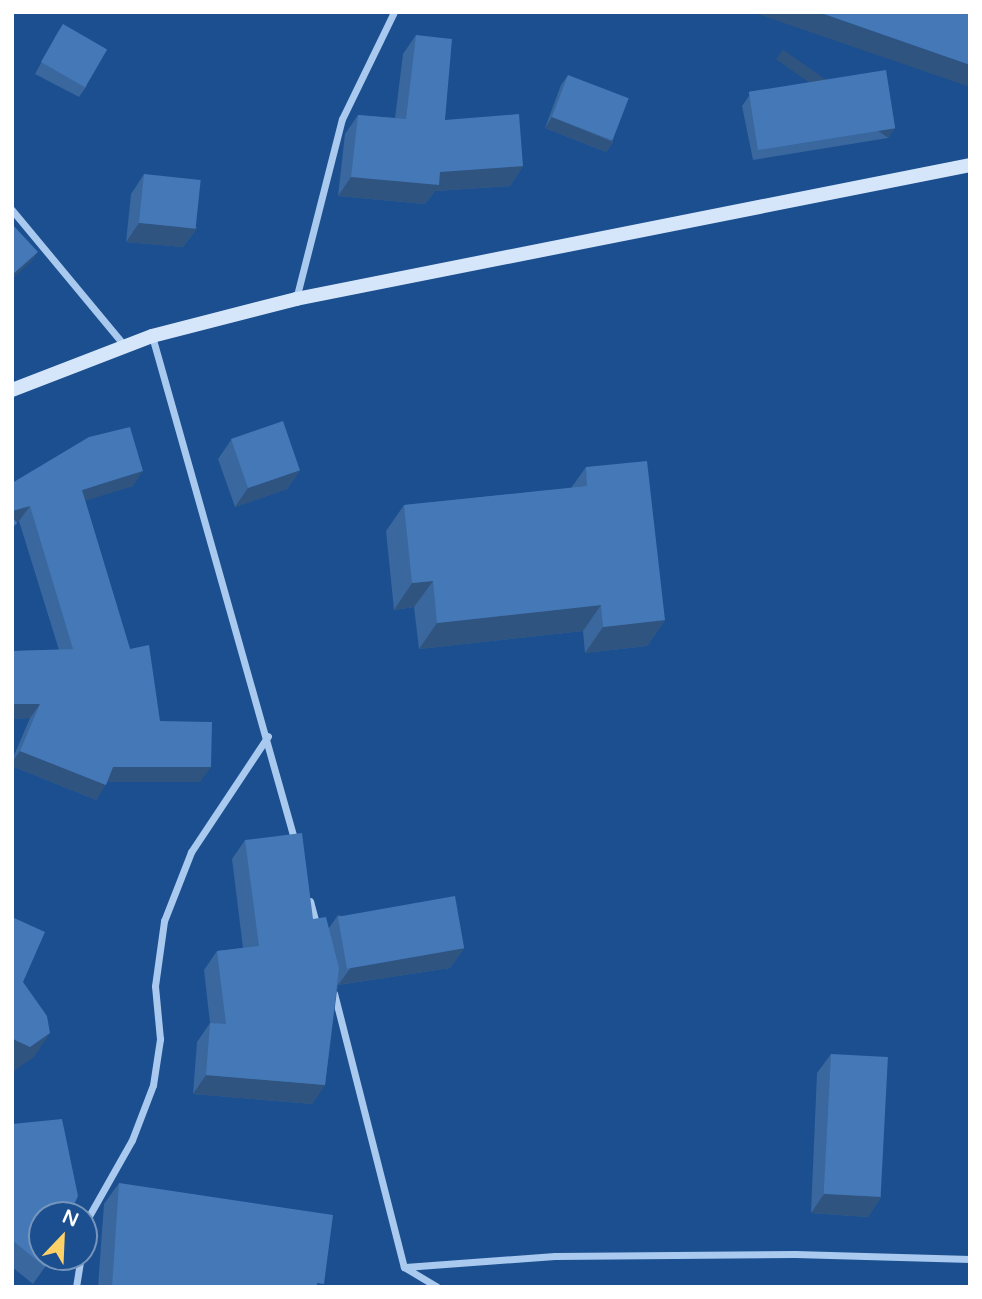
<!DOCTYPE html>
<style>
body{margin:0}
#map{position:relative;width:982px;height:1299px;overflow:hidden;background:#1b4f8f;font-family:"Varela Round",sans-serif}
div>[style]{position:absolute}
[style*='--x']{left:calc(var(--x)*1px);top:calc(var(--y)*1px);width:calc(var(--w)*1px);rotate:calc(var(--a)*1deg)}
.minor>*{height:7px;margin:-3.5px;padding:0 3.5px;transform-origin:3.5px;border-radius:3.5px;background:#a9c9ee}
.secondary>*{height:14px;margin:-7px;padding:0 7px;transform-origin:7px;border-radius:7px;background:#d6e6fa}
.wall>*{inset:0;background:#3a679d}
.shaded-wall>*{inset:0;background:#305480;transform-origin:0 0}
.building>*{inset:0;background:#4478b7;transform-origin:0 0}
span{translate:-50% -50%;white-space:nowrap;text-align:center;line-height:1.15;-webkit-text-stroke:5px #1b4f8f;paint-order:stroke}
.frame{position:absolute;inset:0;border:14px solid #fff;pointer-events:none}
.north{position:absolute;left:28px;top:1201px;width:70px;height:70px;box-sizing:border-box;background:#1b4f8f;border:2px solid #7695bc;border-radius:50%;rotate:23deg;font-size:19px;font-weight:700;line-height:28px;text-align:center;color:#fff}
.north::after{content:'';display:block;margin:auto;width:24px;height:32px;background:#ffd166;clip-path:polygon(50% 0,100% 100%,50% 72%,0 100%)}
</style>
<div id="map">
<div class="minor">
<div style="--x:12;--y:210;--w:177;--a:50.3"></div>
<div style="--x:296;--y:299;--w:186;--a:-75.7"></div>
<div style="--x:342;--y:119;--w:119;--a:-64.1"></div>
<div style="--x:152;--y:336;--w:526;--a:74.22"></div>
<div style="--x:310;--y:901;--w:27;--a:75"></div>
<div style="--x:334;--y:993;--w:283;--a:75.7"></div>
<div style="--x:404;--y:1267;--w:39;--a:31"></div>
<div style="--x:84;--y:1241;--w:25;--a:-79"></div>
<div style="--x:89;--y:1216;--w:87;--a:-60.5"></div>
<div style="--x:132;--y:1140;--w:59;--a:-69.1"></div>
<div style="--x:153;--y:1085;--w:47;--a:-81.3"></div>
<div style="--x:160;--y:1039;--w:53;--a:-95.4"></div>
<div style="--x:155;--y:986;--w:66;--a:-82.1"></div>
<div style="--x:164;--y:921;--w:74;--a:-68.6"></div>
<div style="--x:191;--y:852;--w:139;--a:-56.4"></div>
<div style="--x:405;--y:1267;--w:150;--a:-4.2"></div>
<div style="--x:555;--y:1256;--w:240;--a:-0.5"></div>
<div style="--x:795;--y:1254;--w:175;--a:1.6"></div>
<div style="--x:76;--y:1287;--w:30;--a:-81"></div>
</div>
<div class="secondary">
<div style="--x:12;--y:390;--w:150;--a:-21.1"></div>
<div style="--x:152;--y:336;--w:149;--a:-14.4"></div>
<div style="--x:296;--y:299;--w:687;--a:-11.24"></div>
</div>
<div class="wall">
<div style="clip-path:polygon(63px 24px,86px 87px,79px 97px,35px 74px,56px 35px)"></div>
<div style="clip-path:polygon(416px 35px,445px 120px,523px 166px,510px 186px,435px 191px,425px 204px,338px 196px,345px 134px,358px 115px,395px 118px,403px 54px)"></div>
<div style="clip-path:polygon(568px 75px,613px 142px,606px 152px,545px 128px,561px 85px)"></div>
<div style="clip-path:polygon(749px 96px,895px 128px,888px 138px,753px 160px,742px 106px)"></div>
<div style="clip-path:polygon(144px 174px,197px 228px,183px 247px,126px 242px,131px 194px)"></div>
<div style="clip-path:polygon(231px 440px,300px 470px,287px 489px,235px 507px,218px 459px)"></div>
<div style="clip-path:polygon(586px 467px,665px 620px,647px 646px,585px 653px,583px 631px,419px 649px,414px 607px,394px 610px,386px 531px,404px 505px,571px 488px)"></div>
<div style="clip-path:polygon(12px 483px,133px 486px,85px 500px,130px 649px,160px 721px,200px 782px,107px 782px,96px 800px,12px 766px,12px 760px,30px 718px,12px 719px,12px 651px,59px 650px,19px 521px,16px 522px,17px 523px,12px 529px)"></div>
<div style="clip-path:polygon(245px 840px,313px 919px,329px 928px,338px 915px,464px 948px,450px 968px,338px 985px,338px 983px,325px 1085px,312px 1104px,193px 1094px,197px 1042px,210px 1023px,204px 970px,217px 951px,243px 948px,232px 859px)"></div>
<div style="clip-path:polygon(831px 1054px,881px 1197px,868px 1217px,811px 1213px,817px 1073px)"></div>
<div style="clip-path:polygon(12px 1124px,45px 1267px,33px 1284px,12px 1267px)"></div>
<div style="clip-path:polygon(119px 1183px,322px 1287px,98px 1287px,104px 1204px)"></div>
</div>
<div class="shaded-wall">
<div style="clip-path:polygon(752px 12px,818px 12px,970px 65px,970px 87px)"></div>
<div style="clip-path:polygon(552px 117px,613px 142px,606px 152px,545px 128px)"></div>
<div style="left:895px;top:128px;width:12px;height:137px;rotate:125deg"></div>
<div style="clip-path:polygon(523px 166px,510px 186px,435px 191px,425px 204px,338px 196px,351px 177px)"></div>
<div style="clip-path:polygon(139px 223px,197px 228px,183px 247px,126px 242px)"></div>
<div style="clip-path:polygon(38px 252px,31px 262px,12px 279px,12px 275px)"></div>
<div style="clip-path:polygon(300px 470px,287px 489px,235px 507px,248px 488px)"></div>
<div style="clip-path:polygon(143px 471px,133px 486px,72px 505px,82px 490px)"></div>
<div style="clip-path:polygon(30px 506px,19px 521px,12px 523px,12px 511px)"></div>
<div style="clip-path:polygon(433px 581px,414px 607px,394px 610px,412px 583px)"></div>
<div style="clip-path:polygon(601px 605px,583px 631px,419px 649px,437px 623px)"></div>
<div style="clip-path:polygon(665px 620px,647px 646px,585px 653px,603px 627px)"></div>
<div style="clip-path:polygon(12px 704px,40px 704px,30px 718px,12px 719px)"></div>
<div style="clip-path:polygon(20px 751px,106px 785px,96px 800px,12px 766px,12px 762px)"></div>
<div style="clip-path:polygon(113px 767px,211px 767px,200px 782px,103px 782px)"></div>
<div style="clip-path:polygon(464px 948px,450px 968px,338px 985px,352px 966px)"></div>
<div style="clip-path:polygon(50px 1033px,34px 1057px,14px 1071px,12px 1070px,12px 1044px,15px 1040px)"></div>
<div style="clip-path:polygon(206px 1075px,325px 1085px,312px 1104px,193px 1094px)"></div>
<div style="clip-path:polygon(824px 1194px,881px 1197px,868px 1217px,811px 1213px)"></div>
</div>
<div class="building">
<div style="clip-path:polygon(818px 12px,970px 12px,970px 65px)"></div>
<div style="left:63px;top:24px;width:51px;height:44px;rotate:30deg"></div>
<div style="clip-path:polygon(416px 35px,452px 39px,445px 120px,519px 114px,523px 166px,440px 172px,439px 185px,351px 177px,358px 115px,406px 119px)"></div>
<div style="left:886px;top:70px;width:59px;height:139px;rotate:81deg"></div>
<div style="left:568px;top:75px;width:65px;height:45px;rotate:21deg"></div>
<div style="left:144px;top:174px;width:57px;height:49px;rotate:6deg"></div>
<div style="clip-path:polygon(12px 224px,38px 252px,12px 275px)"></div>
<div style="left:283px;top:421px;width:52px;height:55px;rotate:71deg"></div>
<div style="clip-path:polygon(130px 427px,143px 471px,82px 490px,130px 649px,149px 645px,160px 721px,212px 722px,211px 767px,113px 767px,106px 785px,20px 751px,40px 704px,12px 704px,12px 651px,73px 649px,30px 506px,12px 511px,12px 483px,89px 437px)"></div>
<div style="clip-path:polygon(647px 461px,665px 620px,603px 627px,601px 605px,437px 623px,433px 581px,412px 583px,404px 505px,587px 486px,586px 467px)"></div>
<div style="clip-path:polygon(12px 517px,17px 523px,12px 527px)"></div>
<div style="clip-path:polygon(302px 833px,313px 919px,326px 917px,339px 968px,325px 1085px,206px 1075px,210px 1023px,226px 1024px,217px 951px,259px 946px,245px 840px)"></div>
<div style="left:455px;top:896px;width:53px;height:119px;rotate:80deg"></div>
<div style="clip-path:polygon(12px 917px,45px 932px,23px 982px,47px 1016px,50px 1033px,30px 1047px,15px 1040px,12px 1037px)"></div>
<div style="left:831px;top:1054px;width:57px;height:140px;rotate:3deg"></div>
<div style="clip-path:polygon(62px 1119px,78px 1196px,69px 1215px,42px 1215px,42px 1257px,49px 1257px,45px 1267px,12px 1240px,12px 1124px)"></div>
<div style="clip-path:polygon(119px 1183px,333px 1215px,324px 1284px,317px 1283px,317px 1287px,112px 1287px)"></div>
</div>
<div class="frame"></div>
<div class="north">N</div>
</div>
